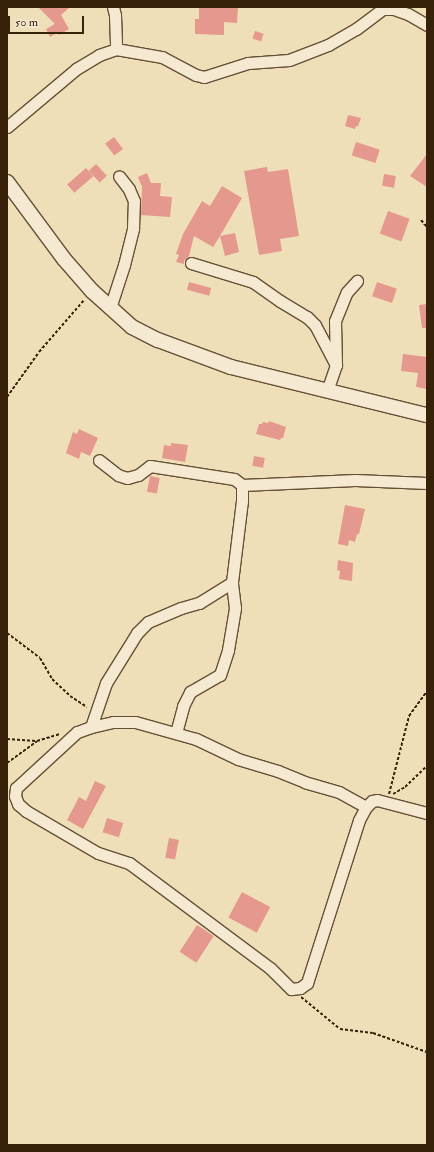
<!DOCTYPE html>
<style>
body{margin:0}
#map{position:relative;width:434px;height:1152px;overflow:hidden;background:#efdfb8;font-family:"IM FELL Double Pica",serif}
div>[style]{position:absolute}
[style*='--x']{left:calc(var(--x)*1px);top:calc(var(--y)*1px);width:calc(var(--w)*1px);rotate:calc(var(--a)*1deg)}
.building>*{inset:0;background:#e5988e;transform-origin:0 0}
.path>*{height:2px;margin-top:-1px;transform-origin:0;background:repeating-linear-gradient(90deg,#382109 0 3px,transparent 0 5px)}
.roads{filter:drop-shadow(1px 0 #665035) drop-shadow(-1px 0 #665035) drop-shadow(0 1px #665035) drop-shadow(0 -1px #665035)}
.minor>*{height:11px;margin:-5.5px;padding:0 5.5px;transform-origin:5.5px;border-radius:5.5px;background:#f5ead1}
.tertiary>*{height:14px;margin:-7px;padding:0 7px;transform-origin:7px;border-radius:7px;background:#f5ead1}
span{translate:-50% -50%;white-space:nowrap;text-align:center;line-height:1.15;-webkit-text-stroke:4px #f5ead1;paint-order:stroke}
.frame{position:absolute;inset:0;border:8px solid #382109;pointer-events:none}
.scale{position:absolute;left:8px;top:16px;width:76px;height:18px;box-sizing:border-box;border:2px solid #382109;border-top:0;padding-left:5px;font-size:12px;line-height:14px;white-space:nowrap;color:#382109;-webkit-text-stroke:3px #f5ead1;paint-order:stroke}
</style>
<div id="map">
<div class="building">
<div style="clip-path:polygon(38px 7px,70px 7px,61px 15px,69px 29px,59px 35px,57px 33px,50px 37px,46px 29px,55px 24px)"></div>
<div style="clip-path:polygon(199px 7px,238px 7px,237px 23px,224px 22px,224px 35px,195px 34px,195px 19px,199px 19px)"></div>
<div style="left:255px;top:31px;width:9px;height:8px;rotate:18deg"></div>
<div style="clip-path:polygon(348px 115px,361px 118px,358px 126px,356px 126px,355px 129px,345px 126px)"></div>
<div style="left:114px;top:137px;width:15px;height:11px;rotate:53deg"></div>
<div style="left:356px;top:142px;width:25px;height:14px;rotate:18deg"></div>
<div style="clip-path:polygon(427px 154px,427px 187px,410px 176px)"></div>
<div style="left:96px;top:164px;width:16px;height:10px;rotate:47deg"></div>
<div style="clip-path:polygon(267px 167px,268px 172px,288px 169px,299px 236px,280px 239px,282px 251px,259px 255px,244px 171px)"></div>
<div style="left:86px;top:168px;width:11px;height:25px;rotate:49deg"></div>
<div style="clip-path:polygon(147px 173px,151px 183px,161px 183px,160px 196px,172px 197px,170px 217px,141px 215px,142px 187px,138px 177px)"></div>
<div style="left:384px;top:174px;width:12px;height:12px;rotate:9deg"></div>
<div style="clip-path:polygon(222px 186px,242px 198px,220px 236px,235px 233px,239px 252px,225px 256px,220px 236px,213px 247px,194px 236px,189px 256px,184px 261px,184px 264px,176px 262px,179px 255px,176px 254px,183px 234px,202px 201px,210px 206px)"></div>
<div style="left:388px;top:211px;width:23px;height:24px;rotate:20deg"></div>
<div style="left:189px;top:282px;width:23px;height:8px;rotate:15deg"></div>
<div style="left:377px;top:282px;width:21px;height:15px;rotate:19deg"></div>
<div style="clip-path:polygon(427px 304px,427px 328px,422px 328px,419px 305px)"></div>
<div style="clip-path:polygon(403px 354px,427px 357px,427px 389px,416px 387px,418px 373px,401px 371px)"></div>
<div style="clip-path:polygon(269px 421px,286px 427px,283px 438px,281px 438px,280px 440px,256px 434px,259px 424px,262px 424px,263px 422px,268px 423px)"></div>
<div style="clip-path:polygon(79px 429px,98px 438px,90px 456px,81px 452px,79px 459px,66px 453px,73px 432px,77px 434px)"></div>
<div style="clip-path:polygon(171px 443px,188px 445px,185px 462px,162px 458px,164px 445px,171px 446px)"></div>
<div style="left:254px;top:456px;width:11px;height:10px;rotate:10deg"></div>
<div style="left:150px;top:476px;width:10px;height:16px;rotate:11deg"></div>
<div style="clip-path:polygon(345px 505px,365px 509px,359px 534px,357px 534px,355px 542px,349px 540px,348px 546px,338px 544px)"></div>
<div style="clip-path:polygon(338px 560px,353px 563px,352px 581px,339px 579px,340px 571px,337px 570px)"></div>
<div style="clip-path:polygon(95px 781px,106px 786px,83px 829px,67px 820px,79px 797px,86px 801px)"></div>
<div style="left:107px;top:818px;width:17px;height:15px;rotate:17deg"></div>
<div style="left:169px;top:838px;width:10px;height:20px;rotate:11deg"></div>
<div style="left:242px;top:892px;width:32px;height:29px;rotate:28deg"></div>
<div style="left:197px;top:925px;width:20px;height:32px;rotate:33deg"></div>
</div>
<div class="path">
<div style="--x:421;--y:220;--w:9;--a:49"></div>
<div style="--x:7;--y:397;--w:55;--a:-54.6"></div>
<div style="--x:39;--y:352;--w:69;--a:-49.1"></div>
<div style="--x:7;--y:633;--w:41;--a:37.1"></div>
<div style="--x:40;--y:658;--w:24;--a:60"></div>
<div style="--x:52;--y:679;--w:25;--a:43"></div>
<div style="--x:70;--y:696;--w:20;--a:33"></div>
<div style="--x:7;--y:739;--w:29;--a:4"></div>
<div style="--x:7;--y:763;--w:37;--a:-36"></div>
<div style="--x:37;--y:741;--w:24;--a:-17"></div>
<div style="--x:389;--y:794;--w:81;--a:-75.6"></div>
<div style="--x:409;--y:716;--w:31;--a:-54"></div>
<div style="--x:393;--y:794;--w:14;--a:-30"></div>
<div style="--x:405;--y:787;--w:30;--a:-44"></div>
<div style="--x:301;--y:997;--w:50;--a:39.4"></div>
<div style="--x:340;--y:1029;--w:33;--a:7"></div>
<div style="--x:373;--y:1033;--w:57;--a:19.4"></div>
</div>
<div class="roads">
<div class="minor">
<div style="--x:113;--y:7;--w:8;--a:76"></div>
<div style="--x:115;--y:15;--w:34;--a:88"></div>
<div style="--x:7;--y:127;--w:90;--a:-40"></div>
<div style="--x:76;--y:69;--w:27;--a:-31"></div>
<div style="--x:99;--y:55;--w:18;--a:-19"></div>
<div style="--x:116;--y:49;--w:47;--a:9.9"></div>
<div style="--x:162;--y:57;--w:38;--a:28"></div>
<div style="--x:196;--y:75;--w:8;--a:14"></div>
<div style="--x:204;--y:77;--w:46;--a:-17.7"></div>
<div style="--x:248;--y:63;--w:41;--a:-4.2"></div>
<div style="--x:289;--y:60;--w:42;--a:-21"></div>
<div style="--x:328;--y:45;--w:32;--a:-30"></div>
<div style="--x:356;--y:29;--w:34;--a:-37"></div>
<div style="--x:383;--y:9;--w:11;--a:0"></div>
<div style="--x:394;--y:9;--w:15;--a:20"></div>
<div style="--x:408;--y:14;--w:22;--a:30"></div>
<div style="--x:191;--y:263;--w:65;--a:17"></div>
<div style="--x:253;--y:282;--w:33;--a:35"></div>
<div style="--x:280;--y:301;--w:31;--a:31"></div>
<div style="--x:307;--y:317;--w:11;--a:45"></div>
<div style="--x:315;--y:325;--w:45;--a:62.3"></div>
<div style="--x:110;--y:308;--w:45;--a:-72"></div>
<div style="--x:124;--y:265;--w:38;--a:-76"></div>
<div style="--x:133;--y:228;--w:27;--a:-88"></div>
<div style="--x:134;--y:201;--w:13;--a:-113"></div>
<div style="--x:129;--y:189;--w:16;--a:-128"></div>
<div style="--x:327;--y:391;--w:28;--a:-71"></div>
<div style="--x:336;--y:365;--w:44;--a:-91.3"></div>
<div style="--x:335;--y:321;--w:31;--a:-68"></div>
<div style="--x:347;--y:292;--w:15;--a:-48"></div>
<div style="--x:242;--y:485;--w:113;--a:-2.5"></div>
<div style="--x:355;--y:480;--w:72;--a:2.4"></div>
<div style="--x:91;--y:727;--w:46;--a:-71.2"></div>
<div style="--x:106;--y:683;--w:59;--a:-58.2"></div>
<div style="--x:137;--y:633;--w:16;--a:-45"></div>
<div style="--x:148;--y:622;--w:36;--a:-23"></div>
<div style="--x:181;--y:608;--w:19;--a:-16"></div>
<div style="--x:199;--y:603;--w:39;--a:-32"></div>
<div style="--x:232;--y:582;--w:82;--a:-83"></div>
<div style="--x:242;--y:501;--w:16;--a:-90"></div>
<div style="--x:242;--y:485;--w:10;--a:-143"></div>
<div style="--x:234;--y:479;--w:85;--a:-171.2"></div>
<div style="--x:150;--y:466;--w:15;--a:143"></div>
<div style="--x:138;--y:475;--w:11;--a:165"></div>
<div style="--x:127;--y:478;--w:9;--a:-162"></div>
<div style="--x:118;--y:475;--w:24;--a:-142"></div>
<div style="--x:176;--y:733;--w:28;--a:-75"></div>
<div style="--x:183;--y:706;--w:16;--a:-63"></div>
<div style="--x:190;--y:692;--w:34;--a:-30"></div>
<div style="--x:220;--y:675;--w:26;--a:-72"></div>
<div style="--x:228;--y:650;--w:43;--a:-80.5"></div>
<div style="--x:235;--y:608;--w:26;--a:-97"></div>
<div style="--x:366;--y:807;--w:31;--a:-151"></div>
<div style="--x:339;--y:792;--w:35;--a:-164"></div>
<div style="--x:305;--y:782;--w:29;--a:-158"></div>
<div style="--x:278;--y:771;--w:42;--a:-163.3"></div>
<div style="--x:238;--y:759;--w:47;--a:-154.5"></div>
<div style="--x:196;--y:739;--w:63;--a:-164.4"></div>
<div style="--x:135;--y:722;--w:22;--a:180"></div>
<div style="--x:113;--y:722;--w:23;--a:167"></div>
<div style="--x:91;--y:727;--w:15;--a:160"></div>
<div style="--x:77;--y:732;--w:83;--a:137.4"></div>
<div style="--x:16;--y:788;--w:8;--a:97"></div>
<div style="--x:15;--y:796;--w:9;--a:69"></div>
<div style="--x:18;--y:804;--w:11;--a:41"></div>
<div style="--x:26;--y:811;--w:83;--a:30.3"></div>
<div style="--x:98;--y:853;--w:33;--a:18"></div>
<div style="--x:129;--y:863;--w:176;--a:36.7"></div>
<div style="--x:270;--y:968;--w:30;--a:45"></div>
<div style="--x:291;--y:989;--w:9;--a:-6"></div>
<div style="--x:300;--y:988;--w:9;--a:-36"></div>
<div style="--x:307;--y:983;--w:171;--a:-72.3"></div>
<div style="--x:359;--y:820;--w:15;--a:-62"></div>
<div style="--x:366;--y:807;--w:8;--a:-45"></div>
<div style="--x:372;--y:801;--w:5;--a:-11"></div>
<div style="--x:377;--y:800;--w:52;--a:14.6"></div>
</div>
<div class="tertiary">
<div style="--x:7;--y:182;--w:96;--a:53.5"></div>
<div style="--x:64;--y:259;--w:43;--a:48.8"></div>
<div style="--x:92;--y:291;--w:54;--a:42"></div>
<div style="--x:132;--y:327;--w:29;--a:27"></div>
<div style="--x:158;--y:340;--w:78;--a:20.3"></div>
<div style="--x:231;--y:367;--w:202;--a:13.8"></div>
</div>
</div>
<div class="frame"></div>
<div class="scale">50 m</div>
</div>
